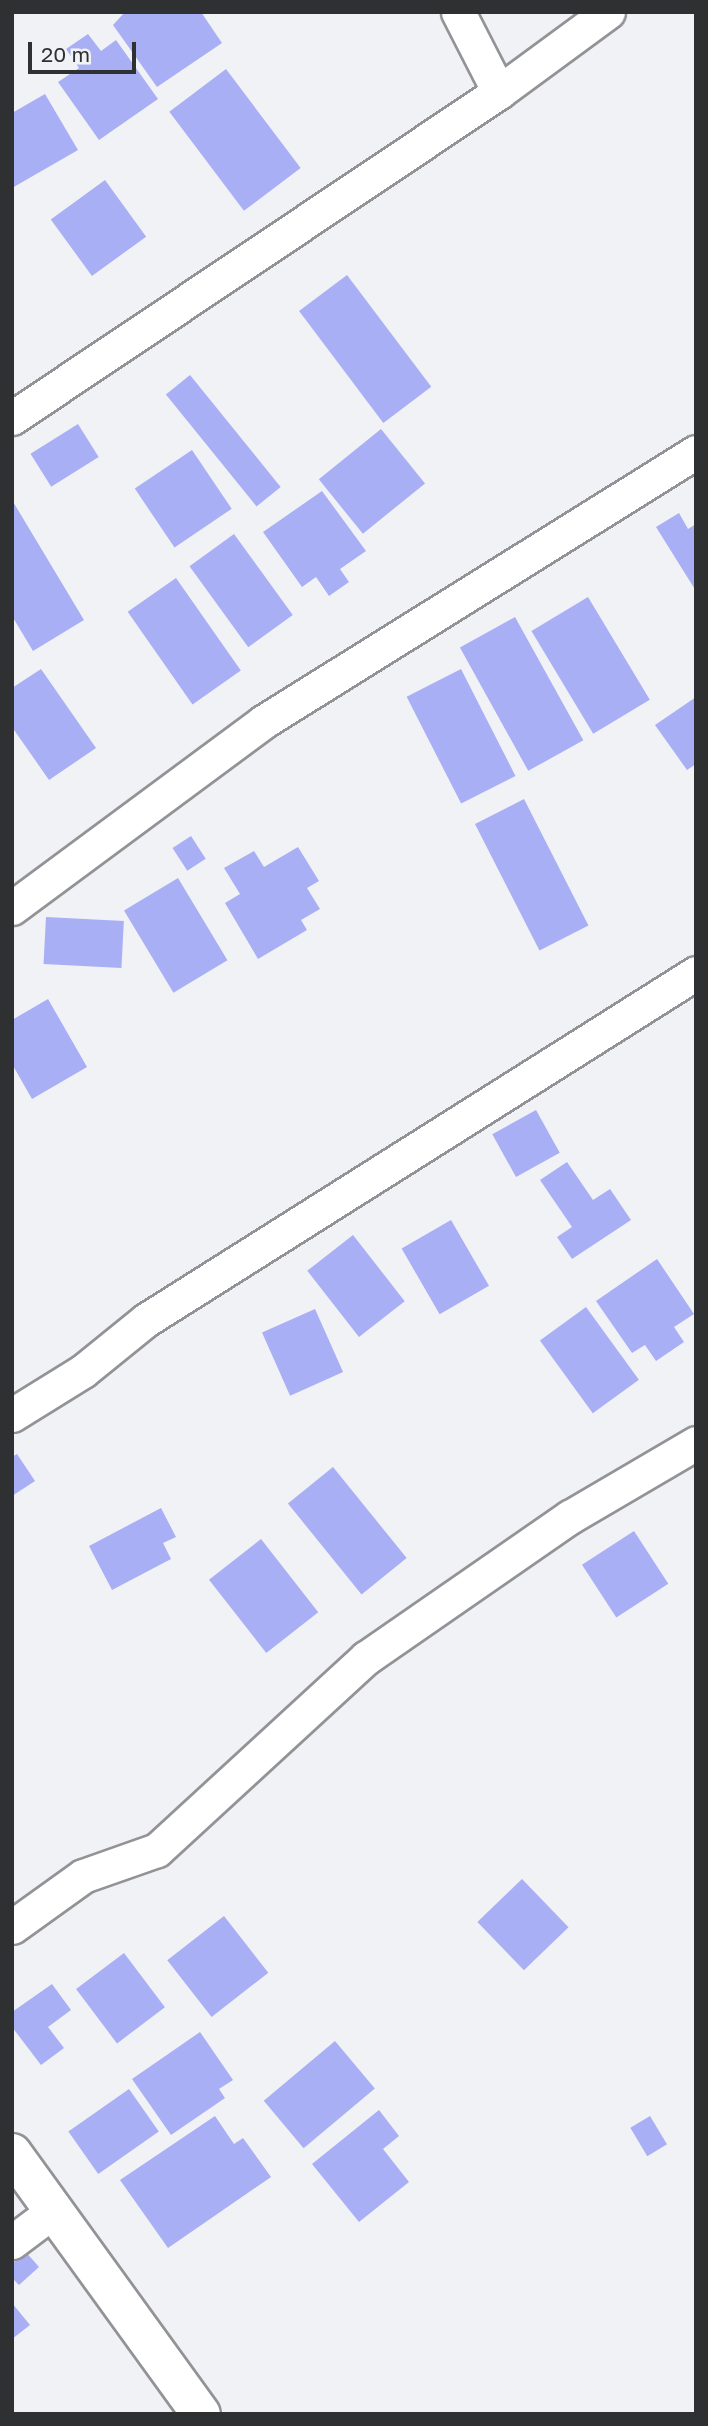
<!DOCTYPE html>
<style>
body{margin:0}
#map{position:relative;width:708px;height:2426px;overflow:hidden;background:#f1f2f5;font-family:"Golos Text",sans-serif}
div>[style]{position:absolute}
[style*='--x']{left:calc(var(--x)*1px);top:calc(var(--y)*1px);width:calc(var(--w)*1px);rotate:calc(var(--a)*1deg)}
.building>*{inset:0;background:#a9aff5;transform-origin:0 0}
.roads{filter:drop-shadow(2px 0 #939397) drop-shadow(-2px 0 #939397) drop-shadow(0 2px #939397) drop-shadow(0 -2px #939397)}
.street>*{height:33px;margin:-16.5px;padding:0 16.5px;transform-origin:16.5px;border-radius:16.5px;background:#fff}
.secondary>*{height:38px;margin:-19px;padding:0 19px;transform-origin:19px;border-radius:19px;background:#fff}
span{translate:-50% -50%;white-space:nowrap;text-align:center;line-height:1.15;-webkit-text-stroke:6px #f1f2f5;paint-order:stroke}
.frame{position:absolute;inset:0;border:14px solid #2f3031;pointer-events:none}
.scale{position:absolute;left:28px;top:42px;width:108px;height:32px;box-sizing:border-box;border:4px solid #2f3031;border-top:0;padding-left:9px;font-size:21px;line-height:24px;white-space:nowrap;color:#2f3031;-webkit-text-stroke:5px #f1f2f5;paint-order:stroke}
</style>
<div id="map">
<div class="building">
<div style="clip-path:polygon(125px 12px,201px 12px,222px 43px,157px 87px,113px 25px)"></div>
<div style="clip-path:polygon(88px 34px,101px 51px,116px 40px,158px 99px,99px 140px,58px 82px,79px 68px,66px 49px)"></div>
<div style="left:226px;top:69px;width:124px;height:71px;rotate:53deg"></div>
<div style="clip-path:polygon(45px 94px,78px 150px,12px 188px,12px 113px)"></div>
<div style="left:105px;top:180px;width:70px;height:67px;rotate:54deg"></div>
<div style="left:347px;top:275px;width:140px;height:60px;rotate:53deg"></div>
<div style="left:190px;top:375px;width:144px;height:31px;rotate:51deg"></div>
<div style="left:78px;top:424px;width:39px;height:56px;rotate:58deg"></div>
<div style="left:381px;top:429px;width:70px;height:80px;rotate:51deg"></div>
<div style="left:192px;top:450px;width:71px;height:69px;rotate:56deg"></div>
<div style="clip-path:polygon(322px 491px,366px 551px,340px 569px,349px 582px,329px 596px,316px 577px,302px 587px,263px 532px)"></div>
<div style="clip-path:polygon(12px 500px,84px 620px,33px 651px,12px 616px)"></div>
<div style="clip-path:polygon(679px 513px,688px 529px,696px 524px,696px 591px,656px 527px)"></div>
<div style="left:234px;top:534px;width:100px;height:55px;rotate:54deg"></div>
<div style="left:176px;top:578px;width:113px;height:59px;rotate:55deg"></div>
<div style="left:588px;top:597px;width:120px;height:66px;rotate:59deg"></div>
<div style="left:515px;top:617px;width:141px;height:63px;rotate:61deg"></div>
<div style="clip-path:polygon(41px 669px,96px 748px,49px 780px,12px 727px,12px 688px)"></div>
<div style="left:461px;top:669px;width:120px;height:61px;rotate:63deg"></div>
<div style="clip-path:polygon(696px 697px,696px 764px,687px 770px,655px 725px)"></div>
<div style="left:524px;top:799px;width:142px;height:55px;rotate:63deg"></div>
<div style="left:191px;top:836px;width:27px;height:22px;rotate:57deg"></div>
<div style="clip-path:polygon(298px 847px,319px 881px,307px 888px,320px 909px,301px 920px,307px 930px,258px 959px,225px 903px,240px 894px,224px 868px,254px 851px,264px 867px)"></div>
<div style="left:178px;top:878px;width:96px;height:63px;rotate:59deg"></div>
<div style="left:46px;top:917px;width:78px;height:47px;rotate:3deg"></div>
<div style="clip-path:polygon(48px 999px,87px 1067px,32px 1099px,12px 1064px,12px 1020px)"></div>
<div style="left:536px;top:1110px;width:49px;height:50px;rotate:61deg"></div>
<div style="clip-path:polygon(567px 1162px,593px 1200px,610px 1189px,631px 1220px,572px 1259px,557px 1237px,572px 1227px,540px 1180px)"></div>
<div style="left:451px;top:1220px;width:76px;height:57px;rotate:60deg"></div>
<div style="left:353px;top:1235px;width:84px;height:58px;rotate:52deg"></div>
<div style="clip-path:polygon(657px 1259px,694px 1314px,674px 1327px,684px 1342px,656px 1361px,645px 1345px,632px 1353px,596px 1301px)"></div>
<div style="left:586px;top:1307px;width:90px;height:57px;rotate:54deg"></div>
<div style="left:315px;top:1309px;width:69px;height:58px;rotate:66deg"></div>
<div style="clip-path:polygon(17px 1454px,35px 1481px,12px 1496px,12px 1457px)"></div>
<div style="left:333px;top:1467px;width:117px;height:58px;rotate:51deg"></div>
<div style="clip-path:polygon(161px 1508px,176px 1537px,163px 1543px,171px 1559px,112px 1590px,89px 1546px)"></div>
<div style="left:634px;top:1531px;width:63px;height:62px;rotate:57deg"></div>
<div style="left:261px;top:1539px;width:93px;height:66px;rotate:52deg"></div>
<div style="left:522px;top:1879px;width:67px;height:62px;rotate:46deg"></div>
<div style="left:224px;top:1916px;width:72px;height:72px;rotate:52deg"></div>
<div style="left:124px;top:1953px;width:68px;height:60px;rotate:53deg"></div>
<div style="clip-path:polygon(52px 1984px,71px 2010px,48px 2027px,64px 2048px,41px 2065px,12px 2027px,12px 2012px)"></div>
<div style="clip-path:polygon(200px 2032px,233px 2080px,219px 2089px,225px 2098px,171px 2135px,132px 2079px)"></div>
<div style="left:335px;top:2041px;width:62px;height:93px;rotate:50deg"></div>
<div style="left:129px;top:2089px;width:52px;height:74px;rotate:55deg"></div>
<div style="clip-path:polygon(379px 2110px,399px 2136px,383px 2149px,409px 2182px,359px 2222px,312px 2164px)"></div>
<div style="clip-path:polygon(215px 2116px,234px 2144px,243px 2138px,271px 2177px,168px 2248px,120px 2180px)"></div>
<div style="left:650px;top:2116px;width:33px;height:23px;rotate:59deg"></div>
<div style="clip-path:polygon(17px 2242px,39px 2267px,19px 2285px,12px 2278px)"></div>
<div style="clip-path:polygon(12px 2303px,30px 2325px,12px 2339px)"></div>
</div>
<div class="roads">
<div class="street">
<div style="--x:458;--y:12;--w:90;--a:62.9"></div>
<div style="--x:12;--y:418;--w:586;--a:-33.8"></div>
<div style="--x:499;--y:92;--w:135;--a:-36.3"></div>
<div style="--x:12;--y:908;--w:312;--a:-36.5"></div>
<div style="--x:263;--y:722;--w:510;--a:-31.95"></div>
<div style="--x:12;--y:1415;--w:84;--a:-31.8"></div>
<div style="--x:83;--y:1371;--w:81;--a:-39"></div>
<div style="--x:146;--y:1320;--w:650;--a:-32.25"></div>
<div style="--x:12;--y:1927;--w:87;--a:-35.7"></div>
<div style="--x:83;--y:1876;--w:78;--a:-19.4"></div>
<div style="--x:157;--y:1850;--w:284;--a:-42.6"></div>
<div style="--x:366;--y:1658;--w:248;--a:-34.7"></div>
<div style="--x:570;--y:1517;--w:146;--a:-30.4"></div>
<div style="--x:12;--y:2242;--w:50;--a:-36.9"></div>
</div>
<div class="secondary">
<div style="--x:12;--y:2153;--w:322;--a:54.1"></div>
</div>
</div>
<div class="frame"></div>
<div class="scale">20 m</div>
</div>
